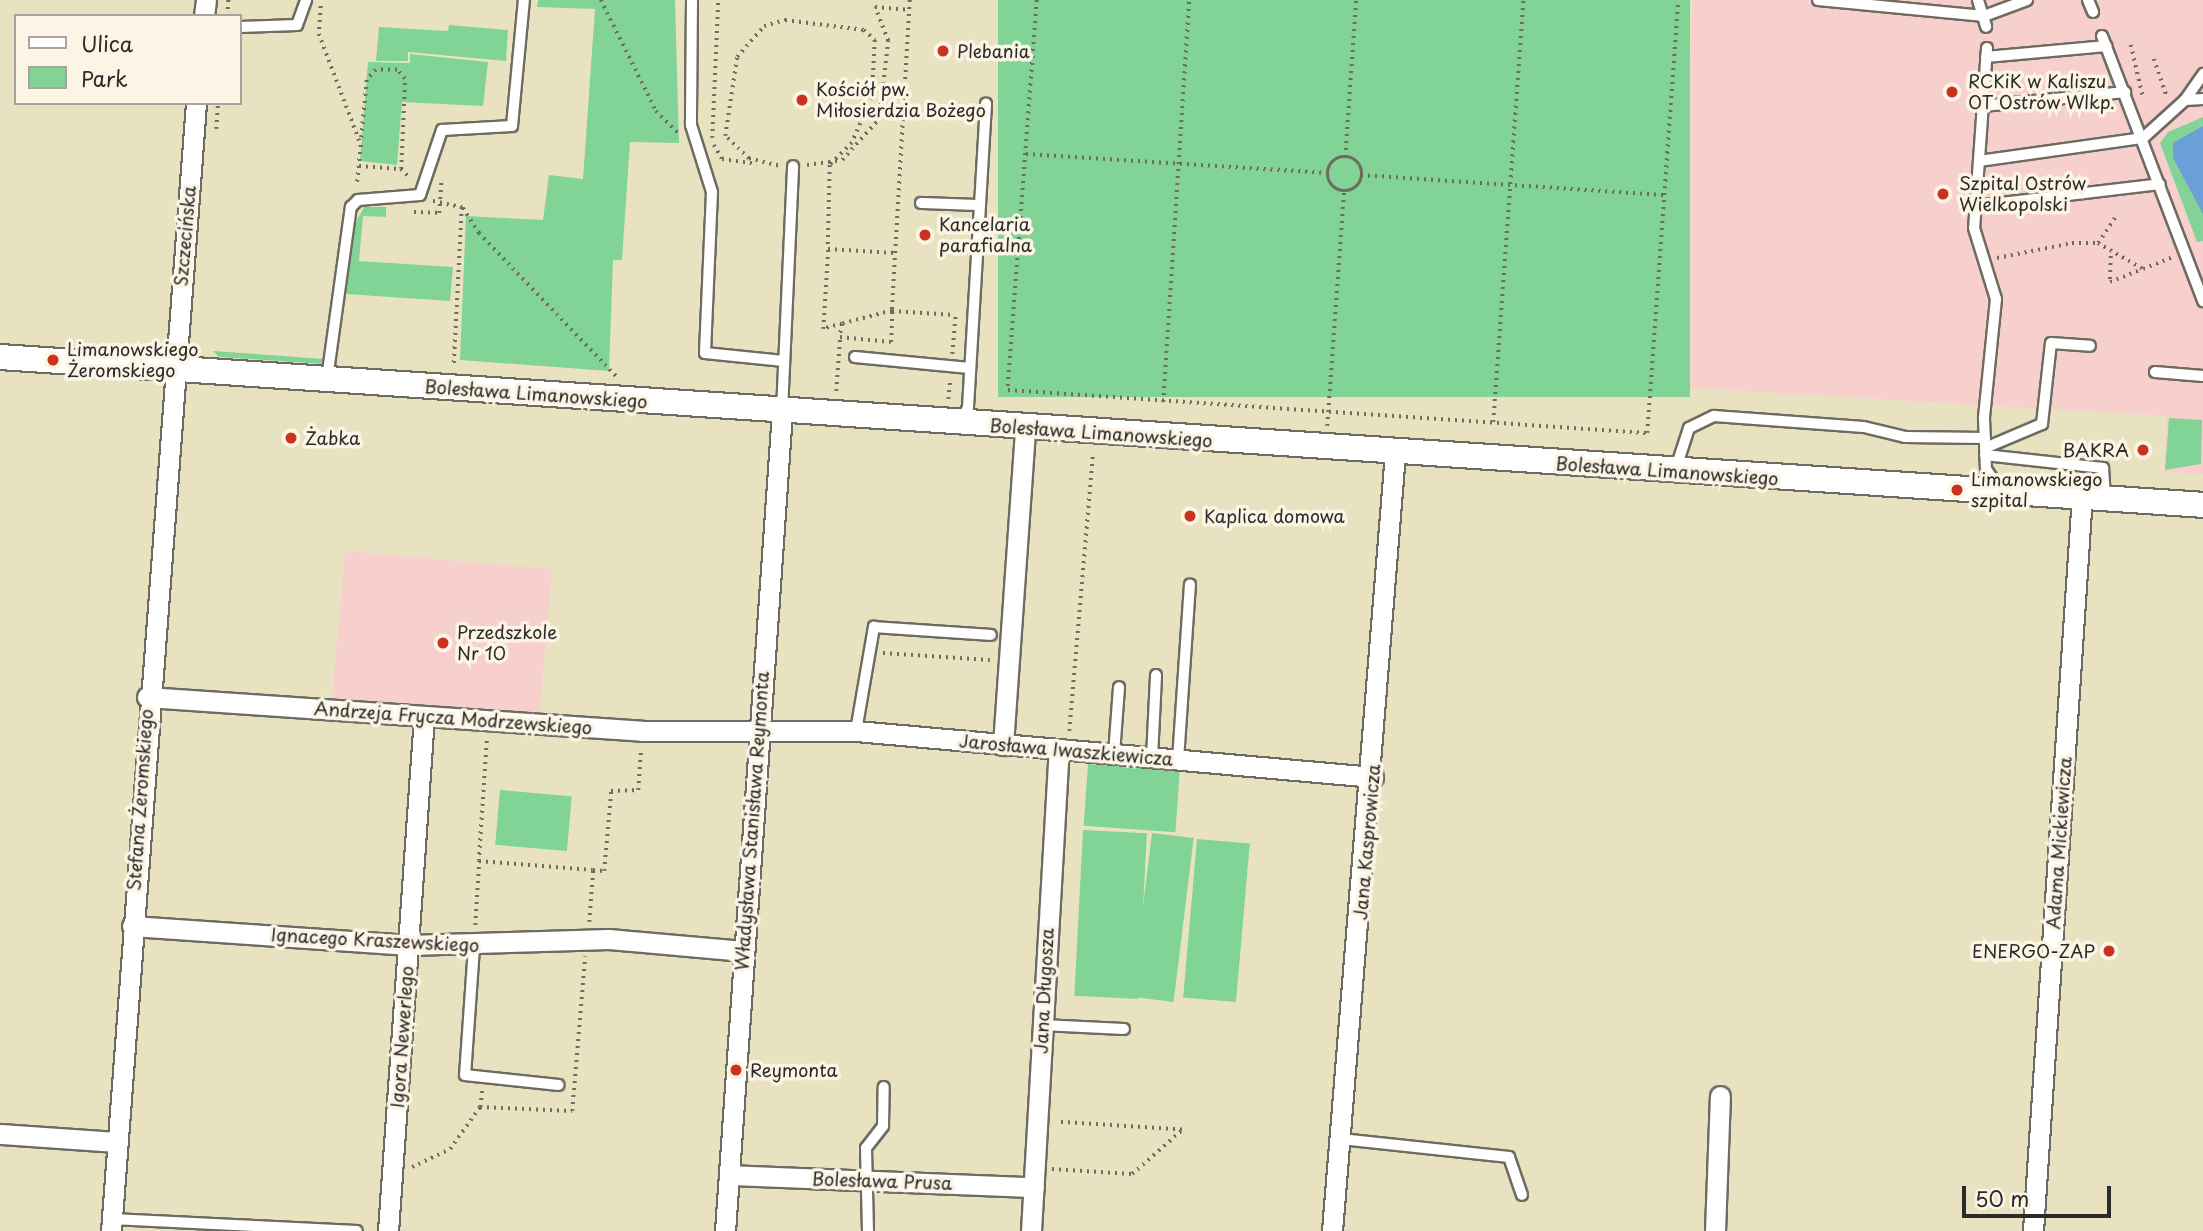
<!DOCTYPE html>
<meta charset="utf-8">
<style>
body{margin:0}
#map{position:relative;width:2203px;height:1231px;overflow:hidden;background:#e9e2c1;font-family:"Playpen Sans",sans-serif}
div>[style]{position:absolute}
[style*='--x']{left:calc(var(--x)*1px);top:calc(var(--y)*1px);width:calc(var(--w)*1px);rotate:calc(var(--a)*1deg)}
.built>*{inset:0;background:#f7d0ce;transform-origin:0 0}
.green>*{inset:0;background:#81d495;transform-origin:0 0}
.water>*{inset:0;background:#6aa0d7}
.path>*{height:3.5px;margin-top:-1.75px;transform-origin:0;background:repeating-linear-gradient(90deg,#6e6b60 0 2px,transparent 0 7px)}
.path>.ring{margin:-1.75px;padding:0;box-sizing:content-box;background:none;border:3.5px solid #6e6b60;border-radius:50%}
.roads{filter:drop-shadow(2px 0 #6e6b60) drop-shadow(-2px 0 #6e6b60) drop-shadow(0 2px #6e6b60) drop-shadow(0 -2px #6e6b60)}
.service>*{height:10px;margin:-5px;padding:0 5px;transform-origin:5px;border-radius:5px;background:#fff}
.minor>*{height:19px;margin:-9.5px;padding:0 9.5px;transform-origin:9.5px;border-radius:9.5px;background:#fff}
.tertiary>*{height:24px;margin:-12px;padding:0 12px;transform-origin:12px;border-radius:12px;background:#fff}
.dots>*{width:19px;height:19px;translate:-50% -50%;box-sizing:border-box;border:4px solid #fcf5e5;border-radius:50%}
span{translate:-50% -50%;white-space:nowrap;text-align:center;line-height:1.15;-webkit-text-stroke:7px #fcf5e5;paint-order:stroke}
.poi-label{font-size:18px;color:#2b2b2b}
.left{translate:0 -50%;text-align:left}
.right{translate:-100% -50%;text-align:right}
.street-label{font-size:18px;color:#2b2b2b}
.legend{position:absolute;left:14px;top:14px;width:228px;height:91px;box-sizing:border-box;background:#fcf5e5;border:2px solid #a8a49b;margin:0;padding:9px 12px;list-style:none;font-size:21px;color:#2b2b2b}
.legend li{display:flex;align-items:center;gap:14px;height:35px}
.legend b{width:35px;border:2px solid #a8a49b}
.scale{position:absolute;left:1962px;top:1186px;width:149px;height:32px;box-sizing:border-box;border:4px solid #2b2b2b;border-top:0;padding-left:9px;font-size:21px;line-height:24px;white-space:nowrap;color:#2b2b2b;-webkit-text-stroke:5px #fcf5e5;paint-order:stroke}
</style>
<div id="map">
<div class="built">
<div style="clip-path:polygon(1693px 0,2203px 0,2203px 474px,2164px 472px,2167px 416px,1674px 387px)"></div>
<div style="left:345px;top:551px;width:208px;height:166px;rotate:5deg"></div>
</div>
<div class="green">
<div style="clip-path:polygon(538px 0,675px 0,679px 143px,630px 142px,622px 260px,613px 260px,609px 371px,460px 360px,466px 216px,543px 220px,549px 175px,583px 179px,595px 9px,537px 7px)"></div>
<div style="left:998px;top:0;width:692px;height:397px"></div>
<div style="clip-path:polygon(449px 25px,508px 30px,506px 61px,408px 52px,408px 61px,376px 61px,379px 27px,448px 31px)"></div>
<div style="clip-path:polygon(410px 54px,488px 62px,483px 106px,402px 102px,397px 165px,360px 161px,368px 62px,410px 63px)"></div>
<div style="clip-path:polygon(2203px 117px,2203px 241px,2197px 242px,2160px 143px,2168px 132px)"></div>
<div style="clip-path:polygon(364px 207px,386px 207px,386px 217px,363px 216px,359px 261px,453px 267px,450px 301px,346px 294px,355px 224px)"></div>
<div style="clip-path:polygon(213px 351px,256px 354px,323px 359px,323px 364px,219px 357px)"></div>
<div style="clip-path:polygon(2169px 418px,2202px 420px,2201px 464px,2165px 470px)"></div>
<div style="left:1088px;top:764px;width:92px;height:62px;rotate:4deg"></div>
<div style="left:500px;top:790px;width:72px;height:55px;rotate:5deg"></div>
<div style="left:1083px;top:830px;width:64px;height:166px;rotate:3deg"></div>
<div style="left:1152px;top:833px;width:42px;height:165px;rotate:7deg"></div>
<div style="left:1197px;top:839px;width:53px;height:159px;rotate:5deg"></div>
</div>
<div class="water">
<div style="clip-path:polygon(2203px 126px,2203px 214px,2173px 158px,2173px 143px)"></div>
</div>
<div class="path">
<div style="--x:601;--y:0;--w:124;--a:63.6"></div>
<div style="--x:656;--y:111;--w:31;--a:45"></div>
<div style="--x:910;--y:0;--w:312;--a:93.3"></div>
<div style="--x:892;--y:311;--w:63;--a:3.6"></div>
<div style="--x:1037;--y:0;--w:391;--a:94.3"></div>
<div style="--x:1008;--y:390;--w:640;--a:3.85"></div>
<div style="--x:1647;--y:433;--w:434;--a:-85.9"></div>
<div style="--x:321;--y:6;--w:28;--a:94"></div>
<div style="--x:319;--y:34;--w:119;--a:69.3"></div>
<div style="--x:361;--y:145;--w:41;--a:95.6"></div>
<div style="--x:227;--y:16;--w:16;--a:-86"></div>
<div style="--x:2131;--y:45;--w:53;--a:77"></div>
<div style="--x:2154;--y:59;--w:39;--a:71"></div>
<div style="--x:216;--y:129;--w:26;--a:-86"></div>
<div style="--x:712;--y:138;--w:138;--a:-87.5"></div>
<div style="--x:714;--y:145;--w:16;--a:60"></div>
<div style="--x:722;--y:159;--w:35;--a:8"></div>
<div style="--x:1026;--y:154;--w:303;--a:3.6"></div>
<div style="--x:1345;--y:157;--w:157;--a:-86"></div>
<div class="ring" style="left:1328px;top:157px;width:30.5px;height:30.5px"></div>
<div style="--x:807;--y:165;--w:35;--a:-8"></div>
<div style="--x:842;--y:160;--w:55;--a:-47.9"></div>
<div style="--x:879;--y:119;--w:79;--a:-83.4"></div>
<div style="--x:888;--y:41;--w:36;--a:-111"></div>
<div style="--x:875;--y:7;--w:35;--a:5"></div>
<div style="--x:359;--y:166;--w:42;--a:4.1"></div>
<div style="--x:401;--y:169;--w:90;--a:-87.5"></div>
<div style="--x:405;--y:79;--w:12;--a:-132"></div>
<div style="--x:397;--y:70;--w:21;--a:180"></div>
<div style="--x:376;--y:70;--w:13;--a:132"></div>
<div style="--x:367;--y:80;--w:62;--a:95.5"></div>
<div style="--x:778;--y:166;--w:30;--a:-166"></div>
<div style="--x:749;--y:159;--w:33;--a:-136"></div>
<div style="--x:725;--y:136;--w:80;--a:-81.4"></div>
<div style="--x:737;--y:57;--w:41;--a:-48.9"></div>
<div style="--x:764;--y:26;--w:22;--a:-16"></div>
<div style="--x:785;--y:20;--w:80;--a:7.2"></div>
<div style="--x:864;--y:30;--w:15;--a:42"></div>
<div style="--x:875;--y:40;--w:58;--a:93"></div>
<div style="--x:872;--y:98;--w:49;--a:114"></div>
<div style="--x:852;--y:143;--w:31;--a:135"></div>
<div style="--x:830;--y:165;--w:84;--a:91.4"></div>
<div style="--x:401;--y:169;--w:14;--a:45"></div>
<div style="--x:1361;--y:175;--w:306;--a:3.8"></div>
<div style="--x:433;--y:201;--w:30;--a:12"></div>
<div style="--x:462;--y:207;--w:158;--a:92.9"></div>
<div style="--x:463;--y:208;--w:30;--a:57"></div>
<div style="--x:479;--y:233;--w:199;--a:46.2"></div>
<div style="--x:414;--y:212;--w:25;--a:2"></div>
<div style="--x:439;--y:213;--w:31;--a:-86"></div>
<div style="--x:2098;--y:243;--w:34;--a:-56"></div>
<div style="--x:2111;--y:256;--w:26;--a:92"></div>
<div style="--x:2110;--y:282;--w:35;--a:-22"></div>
<div style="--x:1997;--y:258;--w:76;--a:-11.3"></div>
<div style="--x:2072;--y:243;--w:26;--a:0"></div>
<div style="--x:2098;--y:243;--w:52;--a:30"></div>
<div style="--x:2143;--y:269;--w:31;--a:-22"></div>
<div style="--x:842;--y:324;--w:20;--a:165"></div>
<div style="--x:823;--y:329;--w:80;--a:-86.4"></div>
<div style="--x:828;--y:249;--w:67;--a:3.4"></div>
<div style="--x:952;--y:354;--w:38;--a:-85"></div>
<div style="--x:836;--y:391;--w:54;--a:-85.8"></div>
<div style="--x:840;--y:337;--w:51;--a:5.6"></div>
<div style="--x:891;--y:342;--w:31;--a:-88"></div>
<div style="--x:892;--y:311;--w:52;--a:165.4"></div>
<div style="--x:842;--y:324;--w:13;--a:99"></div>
<div style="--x:948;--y:399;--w:20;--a:-84"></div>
<div style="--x:1163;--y:402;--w:403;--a:-86.3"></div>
<div style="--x:1493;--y:422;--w:423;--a:-85.9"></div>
<div style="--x:1327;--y:426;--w:236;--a:-85.9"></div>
<div style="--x:883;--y:653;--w:107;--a:3.7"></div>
<div style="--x:1069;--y:731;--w:279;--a:-85.1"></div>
<div style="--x:487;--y:741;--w:120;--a:93.8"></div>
<div style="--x:479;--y:861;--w:114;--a:4.5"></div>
<div style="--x:589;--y:922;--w:52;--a:-85.6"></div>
<div style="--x:593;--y:870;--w:11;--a:5"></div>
<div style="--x:604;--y:871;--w:80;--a:-85"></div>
<div style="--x:611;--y:791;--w:27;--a:-2"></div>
<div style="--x:638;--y:790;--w:39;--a:-86"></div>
<div style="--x:475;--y:925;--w:64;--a:-86.4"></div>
<div style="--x:480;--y:1107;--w:92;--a:2.5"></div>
<div style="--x:572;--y:1111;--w:155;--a:-85.2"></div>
<div style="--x:412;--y:1167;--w:42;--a:-25.3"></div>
<div style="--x:450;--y:1149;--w:52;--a:-54.5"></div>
<div style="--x:480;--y:1107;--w:17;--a:-83"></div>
<div style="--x:1052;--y:1169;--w:80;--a:3.6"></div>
<div style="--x:1132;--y:1174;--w:67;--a:-41.3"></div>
<div style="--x:1182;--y:1130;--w:126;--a:-176.4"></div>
</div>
<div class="roads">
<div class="service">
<div style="--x:692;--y:0;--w:125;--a:90.5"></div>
<div style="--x:691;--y:125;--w:70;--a:72.6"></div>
<div style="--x:712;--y:192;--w:161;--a:92.5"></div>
<div style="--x:705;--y:353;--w:79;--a:5.8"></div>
<div style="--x:1818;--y:0;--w:167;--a:5.5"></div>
<div style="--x:1984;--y:16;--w:46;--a:-20.4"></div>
<div style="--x:1978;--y:0;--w:28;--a:73"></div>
<div style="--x:2088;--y:0;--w:13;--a:67"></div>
<div style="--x:240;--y:27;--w:57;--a:-2"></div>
<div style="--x:297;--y:25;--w:27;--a:-70"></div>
<div style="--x:2102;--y:36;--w:284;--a:69.1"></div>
<div style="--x:1987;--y:48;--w:180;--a:94.1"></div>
<div style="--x:1974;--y:228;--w:74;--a:72.8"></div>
<div style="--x:1996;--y:299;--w:120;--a:95.8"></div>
<div style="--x:1984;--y:418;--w:51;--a:87.8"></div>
<div style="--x:1986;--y:469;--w:23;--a:56"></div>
<div style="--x:1986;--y:57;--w:121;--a:-5.2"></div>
<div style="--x:2185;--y:100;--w:32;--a:-55"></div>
<div style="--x:1983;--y:106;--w:143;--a:-5.6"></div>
<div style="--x:1979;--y:161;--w:166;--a:-8"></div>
<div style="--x:2143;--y:138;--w:57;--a:-42.1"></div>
<div style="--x:2185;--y:100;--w:18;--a:-3"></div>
<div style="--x:921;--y:203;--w:58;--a:2"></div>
<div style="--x:1976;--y:206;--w:185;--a:-6.8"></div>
<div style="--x:855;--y:357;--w:115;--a:5.5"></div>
<div style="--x:2155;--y:372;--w:48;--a:4.8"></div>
<div style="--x:327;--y:379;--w:174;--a:-82.1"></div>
<div style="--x:351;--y:207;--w:10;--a:-45"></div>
<div style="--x:358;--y:200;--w:62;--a:-4.6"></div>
<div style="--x:420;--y:195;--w:69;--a:-71.3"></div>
<div style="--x:442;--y:130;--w:70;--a:-3.3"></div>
<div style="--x:512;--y:126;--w:127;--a:-84.6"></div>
<div style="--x:782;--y:411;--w:245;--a:-87.4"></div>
<div style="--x:962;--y:419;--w:13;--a:-63"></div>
<div style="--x:968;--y:407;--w:304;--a:-86.6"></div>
<div style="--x:1985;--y:448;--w:62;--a:-22.8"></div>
<div style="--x:2042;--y:424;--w:81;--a:-83.7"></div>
<div style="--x:2051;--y:343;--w:39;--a:4"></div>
<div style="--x:1985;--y:455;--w:119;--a:6.3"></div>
<div style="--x:2103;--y:468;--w:30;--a:86"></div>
<div style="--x:1676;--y:468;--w:42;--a:-72"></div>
<div style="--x:1689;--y:428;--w:28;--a:-26"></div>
<div style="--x:1714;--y:416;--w:150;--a:4.2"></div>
<div style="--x:1864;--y:427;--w:42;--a:13.7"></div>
<div style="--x:1905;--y:437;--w:80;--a:0.7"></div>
<div style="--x:856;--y:731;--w:106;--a:-80.2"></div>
<div style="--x:874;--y:627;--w:117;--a:3.9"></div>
<div style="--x:1114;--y:754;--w:67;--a:-85.7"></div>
<div style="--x:1152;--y:758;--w:83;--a:-87.2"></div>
<div style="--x:1178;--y:760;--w:176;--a:-86.1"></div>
<div style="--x:474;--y:947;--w:128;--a:94"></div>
<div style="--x:465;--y:1075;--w:94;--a:6.1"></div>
<div style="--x:1042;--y:1025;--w:82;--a:2.8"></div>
<div style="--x:1341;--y:1139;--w:169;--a:6.1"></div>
<div style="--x:1509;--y:1157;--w:40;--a:71.1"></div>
<div style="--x:112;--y:1219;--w:245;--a:2.8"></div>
<div style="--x:868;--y:1231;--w:83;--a:-91.4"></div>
<div style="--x:866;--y:1148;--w:28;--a:-52"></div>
<div style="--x:883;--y:1126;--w:39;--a:-89"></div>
</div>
<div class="minor">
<div style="--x:204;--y:16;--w:16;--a:-83"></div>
<div style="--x:147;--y:697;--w:496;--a:3.9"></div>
<div style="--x:642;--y:731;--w:214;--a:0"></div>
<div style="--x:856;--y:731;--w:519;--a:5.08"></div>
<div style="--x:1003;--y:745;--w:318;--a:-86"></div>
<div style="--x:132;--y:926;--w:278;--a:3.9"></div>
<div style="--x:409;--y:945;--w:200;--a:-1.7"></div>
<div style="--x:609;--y:939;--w:135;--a:5.1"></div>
<div style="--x:0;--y:1134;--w:118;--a:3.9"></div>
<div style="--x:729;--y:1175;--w:305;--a:2.3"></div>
<div style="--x:111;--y:1231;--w:1131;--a:-85.69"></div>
<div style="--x:388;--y:1231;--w:516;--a:-86"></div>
<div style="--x:725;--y:1231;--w:822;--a:-86.02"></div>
<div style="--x:1031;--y:1231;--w:482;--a:-86.7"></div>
<div style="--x:1332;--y:1231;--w:781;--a:-85.37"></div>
<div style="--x:1715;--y:1231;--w:135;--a:-87.9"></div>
<div style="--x:2033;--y:1231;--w:737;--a:-86.19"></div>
</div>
<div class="tertiary">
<div style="--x:0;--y:357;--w:2208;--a:3.84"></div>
</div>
</div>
<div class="dots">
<div style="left:943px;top:51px;background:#c8321e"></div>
<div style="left:1952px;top:92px;background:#c8321e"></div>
<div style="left:802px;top:100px;background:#c8321e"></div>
<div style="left:1943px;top:194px;background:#c8321e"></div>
<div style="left:925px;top:235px;background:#c8321e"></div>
<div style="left:53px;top:360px;background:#c8321e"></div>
<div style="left:291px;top:438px;background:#c8321e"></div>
<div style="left:2143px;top:450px;background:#c8321e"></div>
<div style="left:1957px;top:490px;background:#c8321e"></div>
<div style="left:1190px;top:516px;background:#c8321e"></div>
<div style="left:443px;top:643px;background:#c8321e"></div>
<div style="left:2109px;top:951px;background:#c8321e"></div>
<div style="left:736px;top:1070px;background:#c8321e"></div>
</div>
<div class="poi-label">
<span class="left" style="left:957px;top:51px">Plebania</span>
<span class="left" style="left:1968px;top:92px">RCKiK w Kaliszu<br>OT Ostrów Wlkp.</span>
<span class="left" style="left:816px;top:100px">Kościół pw.<br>Miłosierdzia Bożego</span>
<span class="left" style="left:1959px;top:194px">Szpital Ostrów<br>Wielkopolski</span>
<span class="left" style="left:939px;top:235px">Kancelaria<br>parafialna</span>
<span class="left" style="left:67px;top:360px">Limanowskiego<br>Żeromskiego</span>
<span class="left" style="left:305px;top:438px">Żabka</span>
<span class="right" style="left:2129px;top:450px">BAKRA</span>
<span class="left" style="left:1971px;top:490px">Limanowskiego<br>szpital</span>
<span class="left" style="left:1204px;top:516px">Kaplica domowa</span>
<span class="left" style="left:457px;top:643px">Przedszkole<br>Nr 10</span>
<span class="right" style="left:2095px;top:951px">ENERGO-ZAP</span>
<span class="left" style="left:750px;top:1070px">Reymonta</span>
</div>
<div class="street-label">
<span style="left:185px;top:236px;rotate:-85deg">Szczecińska</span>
<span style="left:536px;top:394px;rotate:4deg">Bolesława Limanowskiego</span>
<span style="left:1101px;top:433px;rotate:4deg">Bolesława Limanowskiego</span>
<span style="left:1667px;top:471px;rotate:4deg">Bolesława Limanowskiego</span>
<span style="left:453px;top:718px;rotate:4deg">Andrzeja Frycza Modrzewskiego</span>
<span style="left:1066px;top:750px;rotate:5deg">Jarosława Iwaszkiewicza</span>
<span style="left:140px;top:800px;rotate:-86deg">Stefana Żeromskiego</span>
<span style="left:752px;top:821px;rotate:-86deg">Władysława Stanisława Reymonta</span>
<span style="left:1367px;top:842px;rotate:-85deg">Jana Kasprowicza</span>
<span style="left:2059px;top:843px;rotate:-86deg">Adama Mickiewicza</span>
<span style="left:375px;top:940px;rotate:3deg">Ignacego Kraszewskiego</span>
<span style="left:1044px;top:991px;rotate:-87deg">Jana Długosza</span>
<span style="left:402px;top:1037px;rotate:-86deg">Igora Newerlego</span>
<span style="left:882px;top:1181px;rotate:2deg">Bolesława Prusa</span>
</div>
<ul class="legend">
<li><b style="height:9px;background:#fff"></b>Ulica</li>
<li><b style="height:19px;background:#81d495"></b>Park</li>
</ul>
<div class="scale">50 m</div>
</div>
